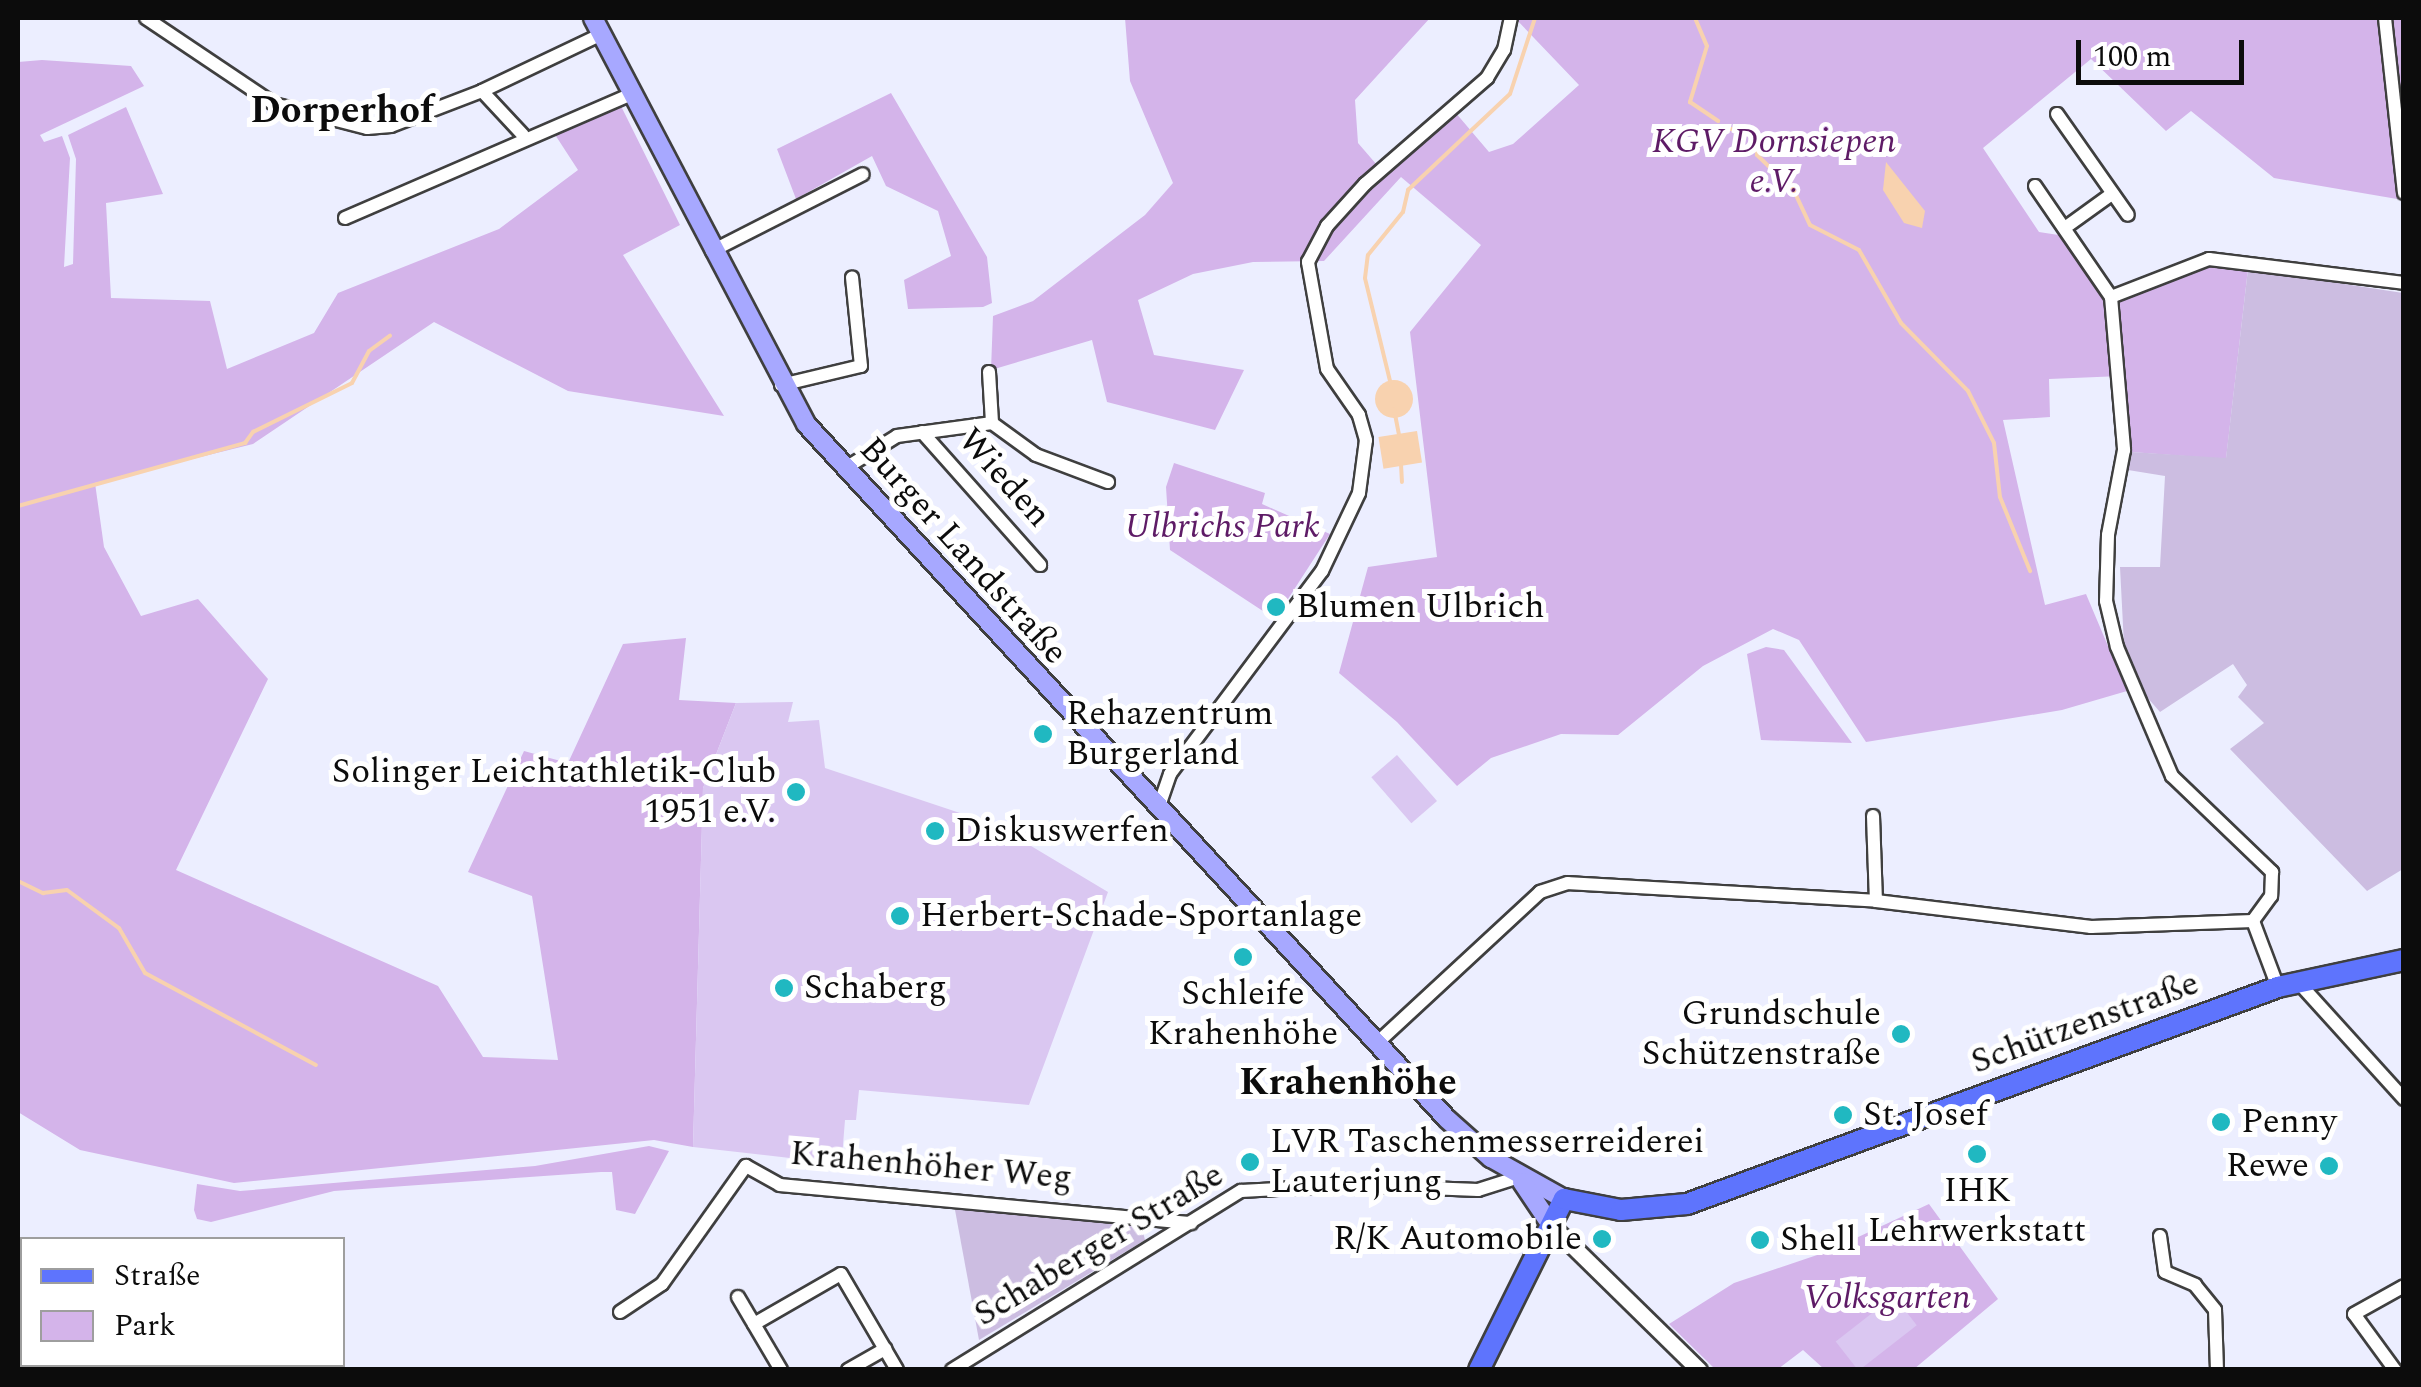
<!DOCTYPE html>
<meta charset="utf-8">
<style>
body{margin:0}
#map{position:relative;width:2421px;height:1387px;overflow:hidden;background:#eceeff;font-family:Spectral,serif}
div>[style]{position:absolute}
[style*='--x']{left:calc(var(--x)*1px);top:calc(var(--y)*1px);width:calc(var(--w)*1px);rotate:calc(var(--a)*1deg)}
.green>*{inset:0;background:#d4b4ea}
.cemetery>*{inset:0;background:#ccbde1}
.pitch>*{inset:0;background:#dac7f1;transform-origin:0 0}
.water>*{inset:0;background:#f8d2af;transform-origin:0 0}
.round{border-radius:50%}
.stream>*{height:4px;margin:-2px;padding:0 2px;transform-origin:2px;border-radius:2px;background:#f8d2af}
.roads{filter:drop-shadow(2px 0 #3f3f3f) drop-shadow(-2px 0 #3f3f3f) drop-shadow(0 2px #3f3f3f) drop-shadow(0 -2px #3f3f3f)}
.minor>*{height:12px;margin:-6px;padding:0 6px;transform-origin:6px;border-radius:6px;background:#fff}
.tertiary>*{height:15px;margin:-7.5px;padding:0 7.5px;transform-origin:7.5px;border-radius:7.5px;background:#fff}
.secondary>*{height:18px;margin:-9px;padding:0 9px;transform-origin:9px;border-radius:9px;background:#a7a8ff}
.primary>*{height:20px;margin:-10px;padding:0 10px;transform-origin:10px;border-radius:10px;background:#5e74fd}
.dots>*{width:28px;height:28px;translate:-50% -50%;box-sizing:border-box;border:5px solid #fff;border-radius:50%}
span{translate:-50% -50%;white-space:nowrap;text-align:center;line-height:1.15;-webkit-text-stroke:10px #fff;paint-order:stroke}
.park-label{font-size:35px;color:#5e1b66;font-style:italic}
.street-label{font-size:35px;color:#0c0c0c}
.poi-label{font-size:35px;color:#0c0c0c}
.left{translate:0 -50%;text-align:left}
.right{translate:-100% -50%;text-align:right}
.neighbourhood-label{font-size:38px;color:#0c0c0c;font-weight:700}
.frame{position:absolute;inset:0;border:20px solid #0c0c0c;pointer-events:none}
.legend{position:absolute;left:20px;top:1237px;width:325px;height:130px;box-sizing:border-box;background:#fff;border:2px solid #9e9e9e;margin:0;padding:12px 18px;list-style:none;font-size:30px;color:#0c0c0c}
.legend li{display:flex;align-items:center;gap:20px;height:50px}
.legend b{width:50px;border:2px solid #9e9e9e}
.scale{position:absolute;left:2076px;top:40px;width:168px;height:45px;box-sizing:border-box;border:5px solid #0c0c0c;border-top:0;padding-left:12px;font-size:30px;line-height:35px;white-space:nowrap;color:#0c0c0c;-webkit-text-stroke:8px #fff;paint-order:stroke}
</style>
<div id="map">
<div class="green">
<div style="clip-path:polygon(1125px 18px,1430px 18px,1355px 100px,1358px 143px,1383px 172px,1455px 112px,1489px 152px,1513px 144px,1579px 85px,1515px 18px,2403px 18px,2403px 200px,2274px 178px,2191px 111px,2166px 131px,2091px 59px,1983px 148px,2039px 232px,2065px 236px,2107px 300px,2120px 301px,2203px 266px,2248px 269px,2226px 459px,2131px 452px,2121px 376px,2049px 379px,2050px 417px,2003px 420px,2045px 605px,2086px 594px,2127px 691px,2062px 710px,1866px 742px,1799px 640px,1773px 629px,1703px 666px,1618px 735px,1561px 734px,1491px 758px,1457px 786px,1397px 722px,1339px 673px,1368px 567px,1437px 557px,1410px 332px,1481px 245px,1401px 177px,1324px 261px,1253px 262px,1193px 274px,1138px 300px,1154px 355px,1244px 370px,1215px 430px,1107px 402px,1092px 340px,991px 370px,993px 316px,1033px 301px,1145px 215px,1173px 183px,1130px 81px)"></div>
<div style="clip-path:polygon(42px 60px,131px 66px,144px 86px,40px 135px,44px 142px,62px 136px,70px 158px,64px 267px,73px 264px,76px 159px,68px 135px,126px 107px,163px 194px,106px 203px,111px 298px,210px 301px,227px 369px,314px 333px,338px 293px,499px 229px,578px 170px,552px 130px,620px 104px,680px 225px,623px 255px,724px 416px,568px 391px,434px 322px,253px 444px,95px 483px,104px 547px,141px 616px,198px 599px,268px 679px,176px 870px,438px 986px,483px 1057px,558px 1060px,532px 896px,468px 872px,524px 751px,568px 763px,623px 644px,686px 638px,679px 700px,736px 703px,703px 788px,693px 1147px,654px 1140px,234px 1183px,80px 1150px,18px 1112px,18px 62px)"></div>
<div style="clip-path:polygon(891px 93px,987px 257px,992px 303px,983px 307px,908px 309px,904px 280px,951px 256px,938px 211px,886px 186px,872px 156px,796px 199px,777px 149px)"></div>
<div style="clip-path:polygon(1174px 463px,1265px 493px,1262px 504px,1330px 534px,1275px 619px,1170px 550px,1166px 487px)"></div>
<div style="clip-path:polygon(1766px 647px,1784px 650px,1852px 743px,1761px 740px,1747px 654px)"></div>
<div style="clip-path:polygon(649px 1146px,669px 1151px,635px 1214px,616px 1210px,612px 1172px,601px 1172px,334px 1191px,211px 1222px,197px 1219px,194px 1210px,197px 1184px,240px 1191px,535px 1166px)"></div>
<div style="clip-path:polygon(1929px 1204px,1998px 1299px,1914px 1369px,1824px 1369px,1803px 1350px,1778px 1369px,1715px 1369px,1669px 1324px,1734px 1283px,1826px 1252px)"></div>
</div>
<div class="cemetery">
<div style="clip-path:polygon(2248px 269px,2403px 293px,2403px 869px,2367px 891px,2230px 749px,2264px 723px,2238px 697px,2247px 685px,2233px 664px,2160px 712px,2139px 688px,2124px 645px,2120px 567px,2160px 567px,2165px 476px,2128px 470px,2131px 452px,2226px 458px)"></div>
<div style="clip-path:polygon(980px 1208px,1140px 1220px,1145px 1240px,979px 1340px,955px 1210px)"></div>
</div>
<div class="pitch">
<div style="clip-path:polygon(793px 702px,788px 722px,819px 720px,825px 768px,996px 825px,1108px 892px,1029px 1105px,859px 1090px,856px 1120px,845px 1120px,841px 1170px,790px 1168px,790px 1158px,693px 1147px,703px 788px,736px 703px)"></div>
<div style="left:1397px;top:755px;width:61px;height:34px;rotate:49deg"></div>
<div style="left:1894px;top:1296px;width:37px;height:74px;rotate:52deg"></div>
</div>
<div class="water">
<div style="clip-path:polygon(1886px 162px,1925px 211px,1922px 228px,1904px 223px,1883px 190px)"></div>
<div class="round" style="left:1375px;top:380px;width:38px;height:38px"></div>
<div style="left:1417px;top:431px;width:32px;height:39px;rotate:81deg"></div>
</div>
<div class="stream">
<div style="--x:1695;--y:18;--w:30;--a:67"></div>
<div style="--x:1707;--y:46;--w:59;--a:106.9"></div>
<div style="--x:1690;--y:102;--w:34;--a:34"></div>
<div style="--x:1727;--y:128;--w:32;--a:14"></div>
<div style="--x:1758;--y:136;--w:19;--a:93"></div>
<div style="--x:1757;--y:155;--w:30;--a:44"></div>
<div style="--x:1779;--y:176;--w:8;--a:0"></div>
<div style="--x:1787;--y:176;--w:54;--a:64.9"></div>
<div style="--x:1810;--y:225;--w:55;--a:27"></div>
<div style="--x:1859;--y:250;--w:84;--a:60.1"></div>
<div style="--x:1901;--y:323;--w:95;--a:45.4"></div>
<div style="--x:1968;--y:391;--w:58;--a:63.4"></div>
<div style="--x:1994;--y:443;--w:54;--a:83.7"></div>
<div style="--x:2000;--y:497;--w:80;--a:67.9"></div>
<div style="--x:1391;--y:385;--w:110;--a:-103.7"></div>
<div style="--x:1365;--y:278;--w:23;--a:-83"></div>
<div style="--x:1368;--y:255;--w:55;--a:-50.9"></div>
<div style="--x:1403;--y:212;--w:23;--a:-77"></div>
<div style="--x:1408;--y:190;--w:140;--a:-43.3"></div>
<div style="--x:1510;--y:94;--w:80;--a:-71.8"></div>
<div style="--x:1394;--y:409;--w:26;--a:79"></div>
<div style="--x:1401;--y:464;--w:18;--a:87"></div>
<div style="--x:18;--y:506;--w:236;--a:-15.5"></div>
<div style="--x:245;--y:443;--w:14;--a:-54"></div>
<div style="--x:253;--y:432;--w:110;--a:-26.3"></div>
<div style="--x:352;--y:383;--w:36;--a:-62"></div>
<div style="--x:369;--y:351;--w:26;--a:-36"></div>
<div style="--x:18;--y:881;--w:28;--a:26"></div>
<div style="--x:43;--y:893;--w:24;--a:-7"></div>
<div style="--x:67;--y:890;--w:64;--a:36.2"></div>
<div style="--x:119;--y:928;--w:52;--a:60"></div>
<div style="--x:145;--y:973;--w:194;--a:28.3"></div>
</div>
<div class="roads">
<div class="minor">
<div style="--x:146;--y:18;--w:154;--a:33.9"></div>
<div style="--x:274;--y:104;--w:96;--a:14.5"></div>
<div style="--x:367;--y:128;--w:24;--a:-5"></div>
<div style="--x:391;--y:126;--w:97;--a:-21"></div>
<div style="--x:482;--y:91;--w:133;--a:-25.4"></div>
<div style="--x:2385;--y:18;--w:176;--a:83.8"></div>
<div style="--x:482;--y:91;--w:60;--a:47"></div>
<div style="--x:2057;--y:114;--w:123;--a:54.9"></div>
<div style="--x:2035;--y:186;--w:135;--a:55.6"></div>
<div style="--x:2111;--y:297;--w:154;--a:85.1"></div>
<div style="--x:2124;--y:450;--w:86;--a:100.7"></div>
<div style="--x:2108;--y:535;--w:66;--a:91.7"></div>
<div style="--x:2106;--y:601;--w:47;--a:76.6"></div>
<div style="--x:2117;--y:647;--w:140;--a:66.9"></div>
<div style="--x:2172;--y:776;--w:139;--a:43.8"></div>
<div style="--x:2272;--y:872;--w:24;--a:92"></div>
<div style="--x:2271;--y:896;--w:31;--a:126"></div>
<div style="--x:345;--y:218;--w:313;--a:-23.4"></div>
<div style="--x:2066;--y:227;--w:57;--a:-35.7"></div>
<div style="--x:712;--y:251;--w:169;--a:-27"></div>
<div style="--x:2111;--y:297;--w:105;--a:-21.2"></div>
<div style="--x:2209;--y:259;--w:196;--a:7"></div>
<div style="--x:989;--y:372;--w:51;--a:86.6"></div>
<div style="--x:781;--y:385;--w:82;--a:-13.4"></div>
<div style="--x:861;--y:366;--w:89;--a:-95.8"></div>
<div style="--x:922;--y:432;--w:178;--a:48.4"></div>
<div style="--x:844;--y:469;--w:62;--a:-31.9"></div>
<div style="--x:897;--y:436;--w:96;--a:-7.8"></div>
<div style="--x:992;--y:423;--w:54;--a:36"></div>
<div style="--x:1036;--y:455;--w:77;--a:20.6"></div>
<div style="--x:1158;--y:809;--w:37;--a:-71"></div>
<div style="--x:1170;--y:774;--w:254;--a:-53.2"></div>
<div style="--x:1322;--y:571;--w:86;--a:-64.6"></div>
<div style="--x:1359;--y:493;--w:53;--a:-82.5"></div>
<div style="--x:1366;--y:440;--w:26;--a:-106"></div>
<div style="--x:1359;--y:415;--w:56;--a:-124.8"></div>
<div style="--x:1327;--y:369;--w:109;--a:-100.1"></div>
<div style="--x:1308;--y:262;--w:41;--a:-62.2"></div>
<div style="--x:1327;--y:226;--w:57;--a:-47.9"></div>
<div style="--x:1365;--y:184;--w:162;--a:-41"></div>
<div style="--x:1487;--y:78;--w:33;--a:-59"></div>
<div style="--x:1504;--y:50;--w:33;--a:-78"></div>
<div style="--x:1873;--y:816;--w:85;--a:88"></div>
<div style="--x:2298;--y:982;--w:158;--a:47.8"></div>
<div style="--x:1376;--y:1044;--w:224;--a:-42.8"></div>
<div style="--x:1540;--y:892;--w:29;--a:-18"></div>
<div style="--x:1568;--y:883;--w:309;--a:3.3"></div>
<div style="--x:1876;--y:901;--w:217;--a:6.9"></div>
<div style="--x:2091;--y:927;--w:162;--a:-2.1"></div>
<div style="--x:2253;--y:921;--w:71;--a:69.3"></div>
<div style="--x:2160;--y:1236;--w:36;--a:82"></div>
<div style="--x:2165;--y:1272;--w:33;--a:23"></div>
<div style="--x:2195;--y:1285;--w:32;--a:51"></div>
<div style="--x:2215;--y:1310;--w:60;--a:88.1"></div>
<div style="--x:738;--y:1297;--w:85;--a:59.5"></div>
<div style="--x:620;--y:1312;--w:50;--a:-33.7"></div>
<div style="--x:662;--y:1284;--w:145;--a:-54.6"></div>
<div style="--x:746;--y:1166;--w:39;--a:29"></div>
<div style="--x:780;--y:1185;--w:413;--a:5.3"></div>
<div style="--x:754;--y:1324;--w:100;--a:-29.9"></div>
<div style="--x:841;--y:1274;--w:111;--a:59.7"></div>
<div style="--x:848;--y:1370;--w:43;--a:-29.6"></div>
<div style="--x:952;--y:1370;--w:340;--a:-31.8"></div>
<div style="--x:1241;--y:1191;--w:111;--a:-3.1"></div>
<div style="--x:1352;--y:1185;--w:126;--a:2.3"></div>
<div style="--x:1478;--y:1190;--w:43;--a:-17.6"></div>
<div style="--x:2395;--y:1370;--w:69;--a:-126.2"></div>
<div style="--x:2354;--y:1314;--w:57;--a:-29.2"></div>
</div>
<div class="tertiary">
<div style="--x:1551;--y:1225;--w:207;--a:44.4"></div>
</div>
<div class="secondary">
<div style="--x:593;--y:18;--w:458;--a:62.3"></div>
<div style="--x:806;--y:424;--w:945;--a:47.31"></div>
<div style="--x:1447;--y:1119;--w:59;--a:41.6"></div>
<div style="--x:1491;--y:1158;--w:84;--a:29.3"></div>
<div style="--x:1522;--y:1182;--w:52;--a:56"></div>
</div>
<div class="primary">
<div style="--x:1479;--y:1370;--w:191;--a:-63.6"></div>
<div style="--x:1564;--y:1199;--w:58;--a:10.9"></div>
<div style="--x:1621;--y:1210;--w:66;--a:-5.2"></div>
<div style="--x:1687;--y:1204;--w:630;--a:-20.16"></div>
<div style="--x:2278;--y:987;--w:129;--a:-12.1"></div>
</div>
</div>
<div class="dots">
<div style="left:1276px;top:607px;background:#20b8c1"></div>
<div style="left:1043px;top:734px;background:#20b8c1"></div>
<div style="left:796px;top:792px;background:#20b8c1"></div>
<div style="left:935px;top:831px;background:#20b8c1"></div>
<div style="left:900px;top:916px;background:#20b8c1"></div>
<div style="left:1243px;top:957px;background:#20b8c1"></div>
<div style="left:784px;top:988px;background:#20b8c1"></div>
<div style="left:1901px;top:1034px;background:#20b8c1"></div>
<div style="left:1843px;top:1115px;background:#20b8c1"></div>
<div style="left:2221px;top:1122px;background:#20b8c1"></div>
<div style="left:1977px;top:1154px;background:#20b8c1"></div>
<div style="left:1250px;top:1162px;background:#20b8c1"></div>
<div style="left:2329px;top:1166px;background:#20b8c1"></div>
<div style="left:1602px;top:1239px;background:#20b8c1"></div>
<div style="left:1760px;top:1240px;background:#20b8c1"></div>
</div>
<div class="park-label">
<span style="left:1774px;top:162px">KGV Dornsiepen<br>e.V.</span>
<span style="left:1222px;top:527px">Ulbrichs Park</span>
<span style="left:1887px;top:1298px">Volksgarten</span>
</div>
<div class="street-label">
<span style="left:1004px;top:478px;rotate:48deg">Wieden</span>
<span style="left:963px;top:551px;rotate:48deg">Burger Landstraße</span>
<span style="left:2085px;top:1023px;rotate:-20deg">Schützenstraße</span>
<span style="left:931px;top:1166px;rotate:5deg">Krahenhöher Weg</span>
<span style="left:1099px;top:1245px;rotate:-31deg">Schaberger Straße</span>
</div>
<div class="poi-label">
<span class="left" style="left:1296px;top:607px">Blumen Ulbrich</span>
<span class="left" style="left:1066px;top:734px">Rehazentrum<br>Burgerland</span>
<span class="right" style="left:776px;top:792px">Solinger Leichtathletik-Club<br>1951 e.V.</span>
<span class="left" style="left:955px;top:831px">Diskuswerfen</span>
<span class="left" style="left:920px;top:916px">Herbert-Schade-Sportanlage</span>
<span class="left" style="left:804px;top:988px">Schaberg</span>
<span style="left:1243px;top:1014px">Schleife<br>Krahenhöhe</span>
<span class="right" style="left:1881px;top:1034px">Grundschule<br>Schützenstraße</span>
<span class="left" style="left:1863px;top:1115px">St. Josef</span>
<span class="left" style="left:2241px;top:1122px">Penny</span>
<span class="left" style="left:1270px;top:1162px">LVR Taschenmesserreiderei<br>Lauterjung</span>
<span class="right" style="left:2309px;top:1166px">Rewe</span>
<span style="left:1977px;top:1211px">IHK<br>Lehrwerkstatt</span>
<span class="right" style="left:1582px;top:1239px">R/K Automobile</span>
<span class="left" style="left:1780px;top:1240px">Shell</span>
</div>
<div class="neighbourhood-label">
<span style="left:342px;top:112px">Dorperhof</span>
<span style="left:1348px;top:1084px">Krahenhöhe</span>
</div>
<div class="frame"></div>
<ul class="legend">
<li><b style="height:12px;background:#5e74fd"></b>Straße</li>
<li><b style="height:28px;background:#d4b4ea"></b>Park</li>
</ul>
<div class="scale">100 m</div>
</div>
